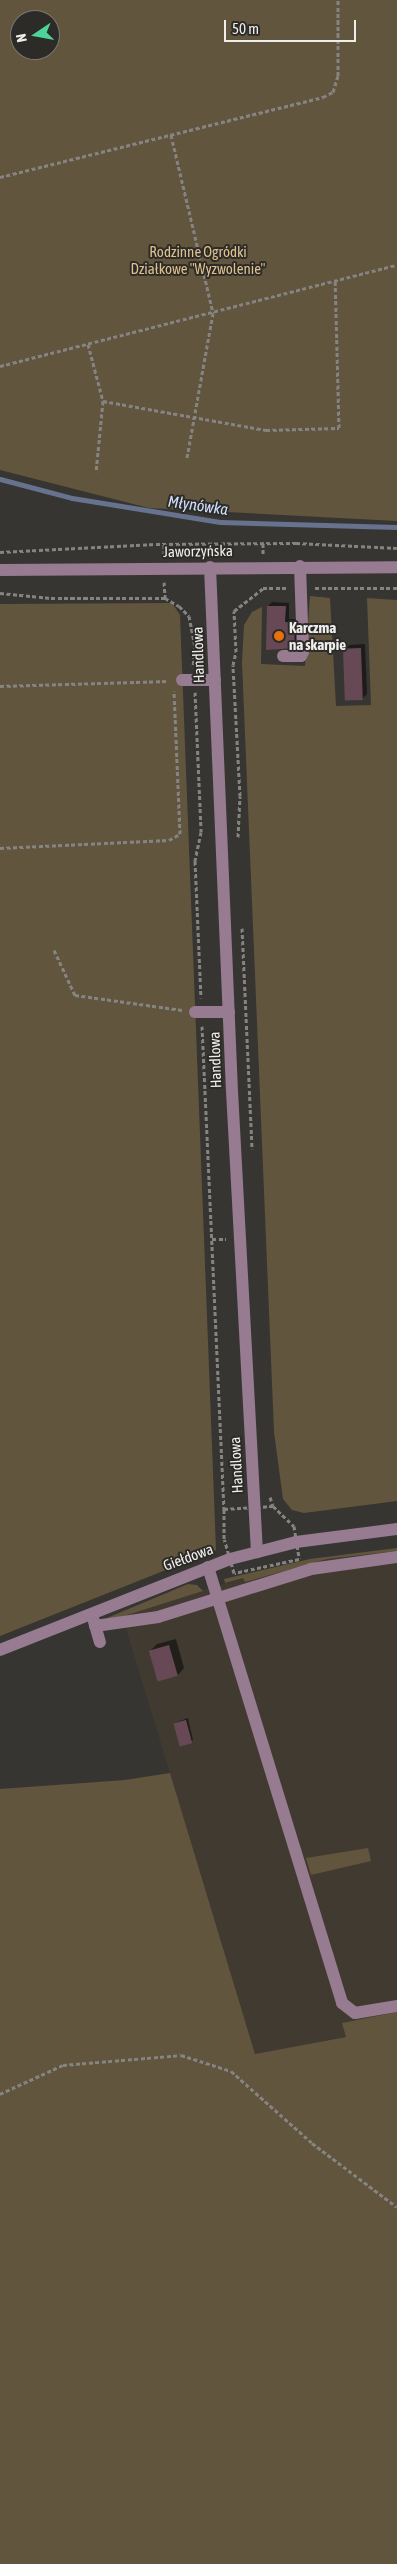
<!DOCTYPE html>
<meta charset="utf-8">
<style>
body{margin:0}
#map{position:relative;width:397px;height:2564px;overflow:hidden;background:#373532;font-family:"Asap Condensed",sans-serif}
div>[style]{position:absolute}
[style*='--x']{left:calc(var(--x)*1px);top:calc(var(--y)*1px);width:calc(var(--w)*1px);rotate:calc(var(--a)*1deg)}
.built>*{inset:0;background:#403a31}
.green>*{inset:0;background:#62553e}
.shadow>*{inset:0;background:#0007}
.stream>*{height:5px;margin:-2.5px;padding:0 2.5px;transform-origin:2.5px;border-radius:2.5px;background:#66728e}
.building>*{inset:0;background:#674955;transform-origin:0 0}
.path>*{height:3px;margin-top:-1.5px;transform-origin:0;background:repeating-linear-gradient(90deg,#868482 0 4px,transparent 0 6.5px)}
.minor>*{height:12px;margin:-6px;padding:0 6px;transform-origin:6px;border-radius:6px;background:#977b91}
.dots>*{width:14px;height:14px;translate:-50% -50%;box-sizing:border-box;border:2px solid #2d2b28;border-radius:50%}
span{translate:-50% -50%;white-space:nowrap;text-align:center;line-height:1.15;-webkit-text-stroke:4px #2d2b28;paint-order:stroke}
.park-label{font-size:15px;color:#dec08d}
.street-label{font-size:15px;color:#f0eeec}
.poi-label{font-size:15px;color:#f0eeec;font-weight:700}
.left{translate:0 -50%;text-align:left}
.water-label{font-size:16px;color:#d1e0fe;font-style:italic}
.north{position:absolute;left:10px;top:10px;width:50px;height:50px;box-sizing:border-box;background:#2d2b28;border:1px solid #7b7976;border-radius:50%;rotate:258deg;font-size:14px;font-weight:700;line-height:20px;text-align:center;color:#f0eeec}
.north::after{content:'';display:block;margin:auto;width:18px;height:22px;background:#4dd39a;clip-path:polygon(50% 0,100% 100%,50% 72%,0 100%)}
.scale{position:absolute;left:224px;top:20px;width:132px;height:22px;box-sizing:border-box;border:2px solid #f0eeec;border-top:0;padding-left:6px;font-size:15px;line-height:18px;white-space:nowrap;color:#f0eeec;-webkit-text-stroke:4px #2d2b28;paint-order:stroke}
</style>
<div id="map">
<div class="built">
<div style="clip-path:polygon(397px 1549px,397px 2027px,255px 2054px,122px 1615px,269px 1570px,315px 1560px)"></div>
</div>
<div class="green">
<div style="clip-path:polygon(evenodd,0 0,397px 0,397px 521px,149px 508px,0 470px,0 0,20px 20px,50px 20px,50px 50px,20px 50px,20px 20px)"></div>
<div style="clip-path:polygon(310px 596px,330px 598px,336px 706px,371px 705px,367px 598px,397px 600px,397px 1501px,304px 1513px,292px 1510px,283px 1499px,274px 1432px,242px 662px,244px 625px,252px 612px,262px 607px,261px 664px,305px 666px)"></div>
<div style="clip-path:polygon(172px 603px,180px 615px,216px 1550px,0 1636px,0 604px)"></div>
<div style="clip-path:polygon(397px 1548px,397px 1551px,327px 1559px,245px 1582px,243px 1578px,225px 1583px,224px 1579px,310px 1559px)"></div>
<div style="clip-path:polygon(188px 1584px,197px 1585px,203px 1591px,111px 1620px,107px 1618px)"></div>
<div style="clip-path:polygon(170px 1773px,255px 2054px,346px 2037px,342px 2023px,397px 2012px,397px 2564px,0 2564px,0 1789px,125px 1780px)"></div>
<div style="clip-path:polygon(368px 1848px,371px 1861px,311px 1875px,306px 1858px)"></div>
</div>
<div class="shadow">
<div style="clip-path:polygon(272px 602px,289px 603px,289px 619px,297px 619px,298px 643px,294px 647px,268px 606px)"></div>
<div style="clip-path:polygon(365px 644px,367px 694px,362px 699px,344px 650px,349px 645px)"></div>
<div style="clip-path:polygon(176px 1639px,184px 1668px,178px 1675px,150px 1651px,157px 1644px)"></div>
<div style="clip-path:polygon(188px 1718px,193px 1740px,191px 1742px,174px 1723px)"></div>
</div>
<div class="stream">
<div style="--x:0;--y:479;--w:74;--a:14.8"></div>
<div style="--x:72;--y:498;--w:150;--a:9.2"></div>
<div style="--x:220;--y:522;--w:177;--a:1.6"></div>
</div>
<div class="building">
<div style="clip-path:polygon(267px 606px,286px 606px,285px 622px,294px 623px,295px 648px,266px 650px)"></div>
<div style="left:361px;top:648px;width:52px;height:18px;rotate:88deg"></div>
<div style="left:169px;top:1645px;width:32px;height:21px;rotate:74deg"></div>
<div style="left:186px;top:1720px;width:24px;height:13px;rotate:75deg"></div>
</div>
<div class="path">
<div style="--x:171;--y:135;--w:183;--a:76.7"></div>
<div style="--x:213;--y:313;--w:147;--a:100.2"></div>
<div style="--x:0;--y:177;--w:333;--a:-13.9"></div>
<div style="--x:323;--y:97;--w:11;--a:-27"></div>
<div style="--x:333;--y:92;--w:17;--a:-73"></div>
<div style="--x:338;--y:76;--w:76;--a:-90"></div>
<div style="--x:88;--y:344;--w:59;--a:75.3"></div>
<div style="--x:103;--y:401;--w:72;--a:95.6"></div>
<div style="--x:0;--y:366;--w:410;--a:-14.3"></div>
<div style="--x:103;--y:401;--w:166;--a:10.1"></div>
<div style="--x:266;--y:430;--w:73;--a:-1.6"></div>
<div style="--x:339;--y:428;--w:148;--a:-91.5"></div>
<div style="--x:263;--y:543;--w:12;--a:90"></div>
<div style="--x:164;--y:544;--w:12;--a:90"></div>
<div style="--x:0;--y:552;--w:156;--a:-2.9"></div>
<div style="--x:156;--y:544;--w:140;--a:-0.4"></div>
<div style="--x:296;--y:543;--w:101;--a:2.8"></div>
<div style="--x:164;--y:582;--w:16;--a:86"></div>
<div style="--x:315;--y:588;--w:82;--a:0"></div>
<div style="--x:0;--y:593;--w:51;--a:5.6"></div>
<div style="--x:51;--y:598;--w:114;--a:0"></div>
<div style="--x:165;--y:598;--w:16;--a:30"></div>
<div style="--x:179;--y:606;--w:14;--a:45"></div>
<div style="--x:189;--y:616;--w:33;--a:79"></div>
<div style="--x:195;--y:648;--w:18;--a:96"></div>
<div style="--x:0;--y:686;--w:169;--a:-1.7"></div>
<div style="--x:195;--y:692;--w:140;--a:87.5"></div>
<div style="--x:201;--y:832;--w:30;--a:102"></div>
<div style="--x:195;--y:861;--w:137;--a:87.5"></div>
<div style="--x:238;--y:837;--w:41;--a:-87.2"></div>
<div style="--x:240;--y:796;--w:131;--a:-93.1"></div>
<div style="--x:233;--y:665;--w:13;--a:-77"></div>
<div style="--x:236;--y:652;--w:41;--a:-92.8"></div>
<div style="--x:234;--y:611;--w:37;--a:-38"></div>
<div style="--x:263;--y:588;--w:23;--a:0"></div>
<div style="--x:0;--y:848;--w:169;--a:-2.7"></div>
<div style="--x:169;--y:840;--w:13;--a:-29"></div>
<div style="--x:180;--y:834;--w:143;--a:-92.4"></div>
<div style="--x:242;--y:928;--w:221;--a:87.4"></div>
<div style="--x:54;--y:950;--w:50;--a:65"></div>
<div style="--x:75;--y:995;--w:108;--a:8"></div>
<div style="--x:202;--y:1026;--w:484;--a:87.4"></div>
<div style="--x:212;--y:1239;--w:14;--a:0"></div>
<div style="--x:270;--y:1497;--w:9;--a:72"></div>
<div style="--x:273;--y:1506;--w:29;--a:44"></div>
<div style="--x:294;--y:1526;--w:33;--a:81"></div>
<div style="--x:299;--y:1559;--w:66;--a:167.8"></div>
<div style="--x:234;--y:1573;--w:35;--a:-106"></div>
<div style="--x:224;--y:1539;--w:30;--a:-90"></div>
<div style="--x:224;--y:1509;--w:49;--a:-3.5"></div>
<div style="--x:0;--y:2094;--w:69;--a:-24.7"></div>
<div style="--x:63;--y:2065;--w:118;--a:-4.8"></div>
<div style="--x:181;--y:2055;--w:52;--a:17.7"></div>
<div style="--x:231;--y:2071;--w:108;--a:41.6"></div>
<div style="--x:312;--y:2143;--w:106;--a:37"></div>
</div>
<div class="minor">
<div style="--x:210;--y:567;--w:524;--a:87.6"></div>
<div style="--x:232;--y:1091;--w:462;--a:86.9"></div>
<div style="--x:0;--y:570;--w:397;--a:-0.4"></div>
<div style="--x:283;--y:656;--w:18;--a:0"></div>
<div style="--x:301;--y:656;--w:4;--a:-63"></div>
<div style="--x:303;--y:652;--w:86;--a:-92"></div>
<div style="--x:182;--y:680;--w:33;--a:0"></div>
<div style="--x:195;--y:1012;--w:34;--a:0"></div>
<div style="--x:208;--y:1567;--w:456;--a:72.9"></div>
<div style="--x:342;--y:2003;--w:16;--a:38"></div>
<div style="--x:355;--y:2013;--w:43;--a:-9.5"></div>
<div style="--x:93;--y:1618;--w:25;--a:74"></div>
<div style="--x:95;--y:1626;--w:64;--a:-8.1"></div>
<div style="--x:158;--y:1617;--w:160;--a:-17.4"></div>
<div style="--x:311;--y:1569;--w:87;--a:-7.9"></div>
<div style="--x:0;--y:1650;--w:247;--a:-21.6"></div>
<div style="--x:230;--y:1559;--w:68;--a:-14.4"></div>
<div style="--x:296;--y:1542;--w:102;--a:-7.3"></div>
</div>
<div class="dots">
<div style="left:279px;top:636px;background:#e8710a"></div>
</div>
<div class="park-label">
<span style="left:198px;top:260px">Rodzinne Ogródki<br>Działkowe "Wyzwolenie"</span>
</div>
<div class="street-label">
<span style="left:198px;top:551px;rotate:-1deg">Jaworzyńska</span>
<span style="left:198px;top:655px;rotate:-92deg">Handlowa</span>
<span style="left:215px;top:1060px;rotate:-92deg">Handlowa</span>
<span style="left:236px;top:1465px;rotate:-93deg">Handlowa</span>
<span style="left:188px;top:1557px;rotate:-20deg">Giełdowa</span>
</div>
<div class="poi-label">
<span class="left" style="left:289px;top:636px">Karczma<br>na skarpie</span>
</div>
<div class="water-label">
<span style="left:198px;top:505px;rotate:8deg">Młynówka</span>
</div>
<div class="north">N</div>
<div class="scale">50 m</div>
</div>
